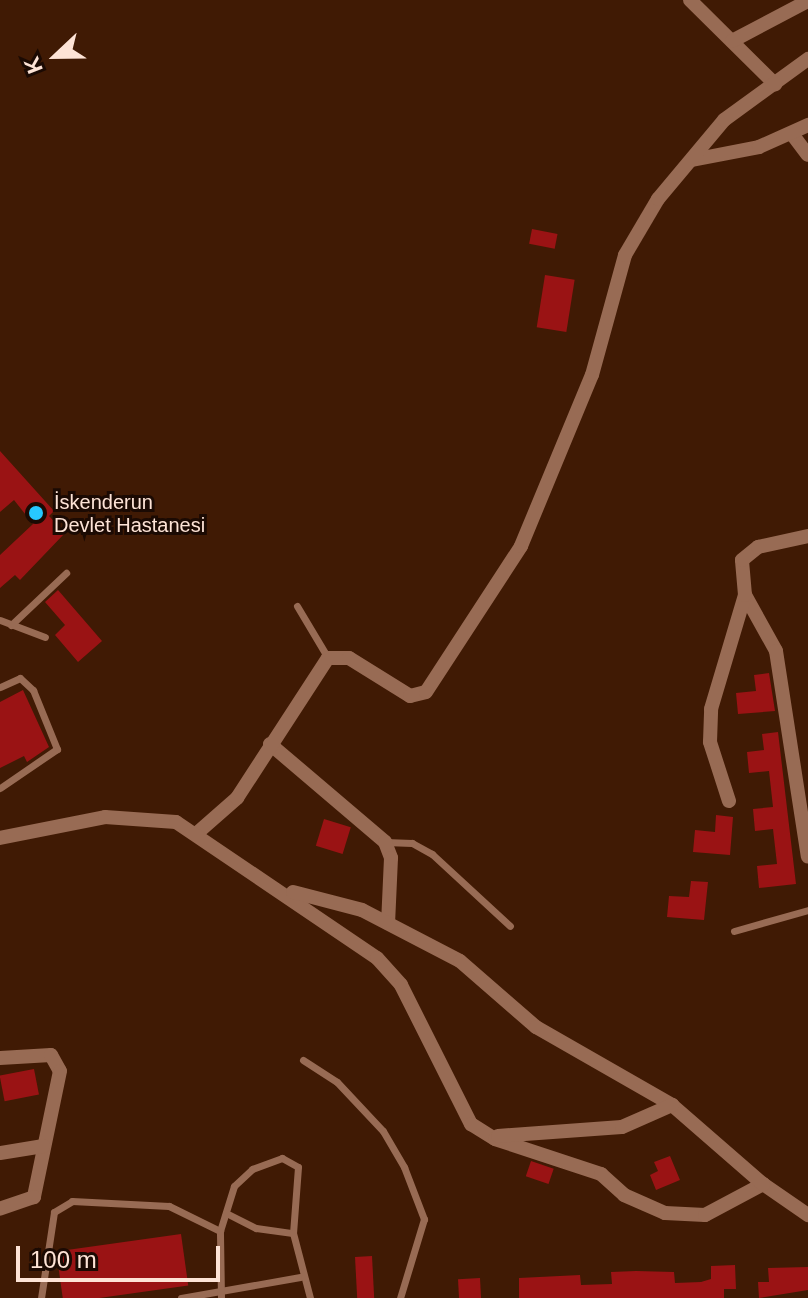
<!DOCTYPE html>
<meta charset="utf-8">
<style>
body{margin:0}
#map{position:relative;width:808px;height:1298px;overflow:hidden;background:#401a04;font-family:Helvetica,sans-serif}
div>[style]{position:absolute}
[style*='--x']{left:calc(var(--x)*1px);top:calc(var(--y)*1px);width:calc(var(--w)*1px);rotate:calc(var(--a)*1deg)}
.building>*{inset:0;background:#9a1314;transform-origin:0 0}
.lane>*{height:7px;margin:-3.5px;padding:0 3.5px;transform-origin:3.5px;border-radius:3.5px;background:#986b54}
.street>*{height:14px;margin:-7px;padding:0 7px;transform-origin:7px;border-radius:7px;background:#986b54}
.dots>*{width:22px;height:22px;translate:-50% -50%;box-sizing:border-box;border:4px solid #1b0a03;border-radius:50%}
span{translate:-50% -50%;white-space:nowrap;text-align:center;line-height:1.15;-webkit-text-stroke:6px #1b0a03;paint-order:stroke}
.poi-label{font-size:20px;color:#fde3d6}
.left{translate:0 -50%;text-align:left}
.north{position:absolute;left:16px;top:16px;width:80px;height:80px;-webkit-text-stroke:6px #1b0a03;paint-order:stroke;rotate:248deg;font-size:22px;font-weight:700;line-height:32px;text-align:center;color:#fde3d6}
.north::after{content:'';display:block;margin:auto;width:28px;height:36px;background:#fde3d6;clip-path:polygon(50% 0,100% 100%,50% 72%,0 100%)}
.scale{position:absolute;left:16px;top:1246px;width:204px;height:36px;box-sizing:border-box;border:4px solid #fde3d6;border-top:0;padding-left:10px;font-size:24px;line-height:28px;white-space:nowrap;color:#fde3d6;-webkit-text-stroke:6px #1b0a03;paint-order:stroke}
</style>
<div id="map">
<div class="building">
<div style="left:532px;top:229px;width:26px;height:15px;rotate:11deg"></div>
<div style="left:545px;top:275px;width:30px;height:53px;rotate:9deg"></div>
<div style="clip-path:polygon(0 451px,54px 511px,49px 516px,65px 533px,20px 580px,15px 575px,0 588px,0 555px,33px 524px,14px 500px,0 512px)"></div>
<div style="clip-path:polygon(58px 590px,102px 641px,78px 662px,55px 635px,65px 625px,45px 602px)"></div>
<div style="clip-path:polygon(769px 673px,775px 711px,738px 714px,736px 693px,756px 691px,754px 675px)"></div>
<div style="clip-path:polygon(23px 690px,49px 747px,27px 762px,24px 756px,0 768px,0 702px)"></div>
<div style="clip-path:polygon(778px 732px,796px 884px,759px 888px,757px 866px,777px 864px,773px 829px,755px 831px,753px 809px,773px 807px,769px 771px,749px 773px,747px 752px,764px 750px,762px 734px)"></div>
<div style="clip-path:polygon(716px 815px,733px 817px,730px 855px,693px 852px,695px 830px,715px 832px)"></div>
<div style="left:324px;top:819px;width:28px;height:28px;rotate:17deg"></div>
<div style="clip-path:polygon(691px 881px,708px 882px,704px 920px,667px 917px,669px 896px,689px 897px)"></div>
<div style="left:34px;top:1069px;width:26px;height:35px;rotate:79deg"></div>
<div style="clip-path:polygon(670px 1156px,680px 1180px,656px 1190px,650px 1175px,658px 1171px,654px 1162px)"></div>
<div style="left:531px;top:1161px;width:24px;height:16px;rotate:19deg"></div>
<div style="left:181px;top:1234px;width:52px;height:126px;rotate:82deg"></div>
<div style="left:372px;top:1256px;width:42px;height:17px;rotate:87deg"></div>
<div style="clip-path:polygon(735px 1265px,736px 1289px,724px 1289px,724px 1298px,519px 1298px,519px 1278px,580px 1275px,581px 1285px,612px 1284px,611px 1272px,636px 1271px,674px 1272px,675px 1283px,701px 1282px,711px 1279px,711px 1266px)"></div>
<div style="clip-path:polygon(808px 1267px,808px 1290px,759px 1298px,758px 1282px,769px 1282px,768px 1268px)"></div>
<div style="left:480px;top:1278px;width:20px;height:22px;rotate:87deg"></div>
</div>
<div class="lane">
<div style="--x:297;--y:606;--w:61;--a:59.2"></div>
<div style="--x:0;--y:620;--w:48;--a:20.7"></div>
<div style="--x:11;--y:625;--w:76;--a:-43.4"></div>
<div style="--x:0;--y:687;--w:22;--a:-24"></div>
<div style="--x:20;--y:678;--w:18;--a:43"></div>
<div style="--x:33;--y:690;--w:64;--a:67.9"></div>
<div style="--x:57;--y:749;--w:69;--a:145.6"></div>
<div style="--x:385;--y:842;--w:27;--a:2"></div>
<div style="--x:412;--y:843;--w:23;--a:29"></div>
<div style="--x:432;--y:854;--w:106;--a:42.7"></div>
<div style="--x:734;--y:931;--w:77;--a:-15.8"></div>
<div style="--x:303;--y:1060;--w:40;--a:32.9"></div>
<div style="--x:337;--y:1082;--w:67;--a:46.8"></div>
<div style="--x:383;--y:1131;--w:42;--a:59.7"></div>
<div style="--x:404;--y:1167;--w:56;--a:69"></div>
<div style="--x:424;--y:1219;--w:83;--a:106.9"></div>
<div style="--x:230;--y:1215;--w:29;--a:27"></div>
<div style="--x:256;--y:1228;--w:37;--a:8"></div>
<div style="--x:41;--y:1298;--w:87;--a:-81.4"></div>
<div style="--x:54;--y:1212;--w:21;--a:-31"></div>
<div style="--x:72;--y:1201;--w:97;--a:3"></div>
<div style="--x:169;--y:1206;--w:57;--a:26.1"></div>
<div style="--x:181;--y:1298;--w:121;--a:-10"></div>
<div style="--x:221;--y:1298;--w:67;--a:-90.9"></div>
<div style="--x:220;--y:1231;--w:47;--a:-72.7"></div>
<div style="--x:234;--y:1186;--w:25;--a:-43"></div>
<div style="--x:252;--y:1169;--w:32;--a:-20"></div>
<div style="--x:282;--y:1158;--w:18;--a:29"></div>
<div style="--x:298;--y:1167;--w:66;--a:94.3"></div>
<div style="--x:293;--y:1233;--w:67;--a:75.3"></div>
</div>
<div class="street">
<div style="--x:690;--y:0;--w:120;--a:44.7"></div>
<div style="--x:732;--y:41;--w:86;--a:-27.8"></div>
<div style="--x:792;--y:134;--w:26;--a:53"></div>
<div style="--x:692;--y:160;--w:68;--a:-11"></div>
<div style="--x:759;--y:147;--w:54;--a:-24.2"></div>
<div style="--x:745;--y:595;--w:64;--a:61"></div>
<div style="--x:776;--y:651;--w:208;--a:81.2"></div>
<div style="--x:270;--y:744;--w:151;--a:40.4"></div>
<div style="--x:385;--y:842;--w:17;--a:69"></div>
<div style="--x:391;--y:858;--w:65;--a:92.6"></div>
<div style="--x:729;--y:801;--w:62;--a:-107.9"></div>
<div style="--x:710;--y:742;--w:33;--a:-88"></div>
<div style="--x:711;--y:709;--w:119;--a:-73.4"></div>
<div style="--x:745;--y:595;--w:35;--a:-95"></div>
<div style="--x:742;--y:560;--w:21;--a:-39"></div>
<div style="--x:758;--y:547;--w:51;--a:-12.4"></div>
<div style="--x:196;--y:834;--w:55;--a:-41.3"></div>
<div style="--x:237;--y:798;--w:167;--a:-57"></div>
<div style="--x:328;--y:658;--w:21;--a:0"></div>
<div style="--x:349;--y:658;--w:72;--a:31.9"></div>
<div style="--x:410;--y:696;--w:16;--a:-14"></div>
<div style="--x:426;--y:692;--w:174;--a:-56.9"></div>
<div style="--x:521;--y:546;--w:185;--a:-67.5"></div>
<div style="--x:592;--y:375;--w:124;--a:-74.6"></div>
<div style="--x:625;--y:255;--w:65;--a:-59.5"></div>
<div style="--x:658;--y:199;--w:103;--a:-50.1"></div>
<div style="--x:724;--y:120;--w:104;--a:-36"></div>
<div style="--x:0;--y:838;--w:107;--a:-11.3"></div>
<div style="--x:105;--y:817;--w:71;--a:4"></div>
<div style="--x:176;--y:822;--w:243;--a:34.1"></div>
<div style="--x:377;--y:958;--w:36;--a:48"></div>
<div style="--x:401;--y:985;--w:156;--a:63.3"></div>
<div style="--x:471;--y:1124;--w:28;--a:32"></div>
<div style="--x:495;--y:1139;--w:112;--a:18.3"></div>
<div style="--x:601;--y:1174;--w:31;--a:42"></div>
<div style="--x:624;--y:1195;--w:45;--a:23.7"></div>
<div style="--x:665;--y:1213;--w:40;--a:2.9"></div>
<div style="--x:705;--y:1215;--w:66;--a:-28.1"></div>
<div style="--x:763;--y:1184;--w:55;--a:34.6"></div>
<div style="--x:293;--y:892;--w:71;--a:14.6"></div>
<div style="--x:362;--y:910;--w:110;--a:27.5"></div>
<div style="--x:460;--y:961;--w:101;--a:41"></div>
<div style="--x:536;--y:1027;--w:157;--a:29.8"></div>
<div style="--x:672;--y:1105;--w:121;--a:41"></div>
<div style="--x:0;--y:1058;--w:51;--a:-3.4"></div>
<div style="--x:51;--y:1055;--w:18;--a:61"></div>
<div style="--x:60;--y:1071;--w:129;--a:101.7"></div>
<div style="--x:34;--y:1197;--w:36;--a:161"></div>
<div style="--x:498;--y:1136;--w:124;--a:-4.2"></div>
<div style="--x:622;--y:1127;--w:55;--a:-23.7"></div>
<div style="--x:0;--y:1153;--w:44;--a:-9.2"></div>
</div>
<div class="dots">
<div style="left:36px;top:513px;background:#27c8ff"></div>
</div>
<div class="poi-label">
<span class="left" style="left:54px;top:514px">İskenderun<br>Devlet Hastanesi</span>
</div>
<div class="north">K</div>
<div class="scale">100 m</div>
</div>
